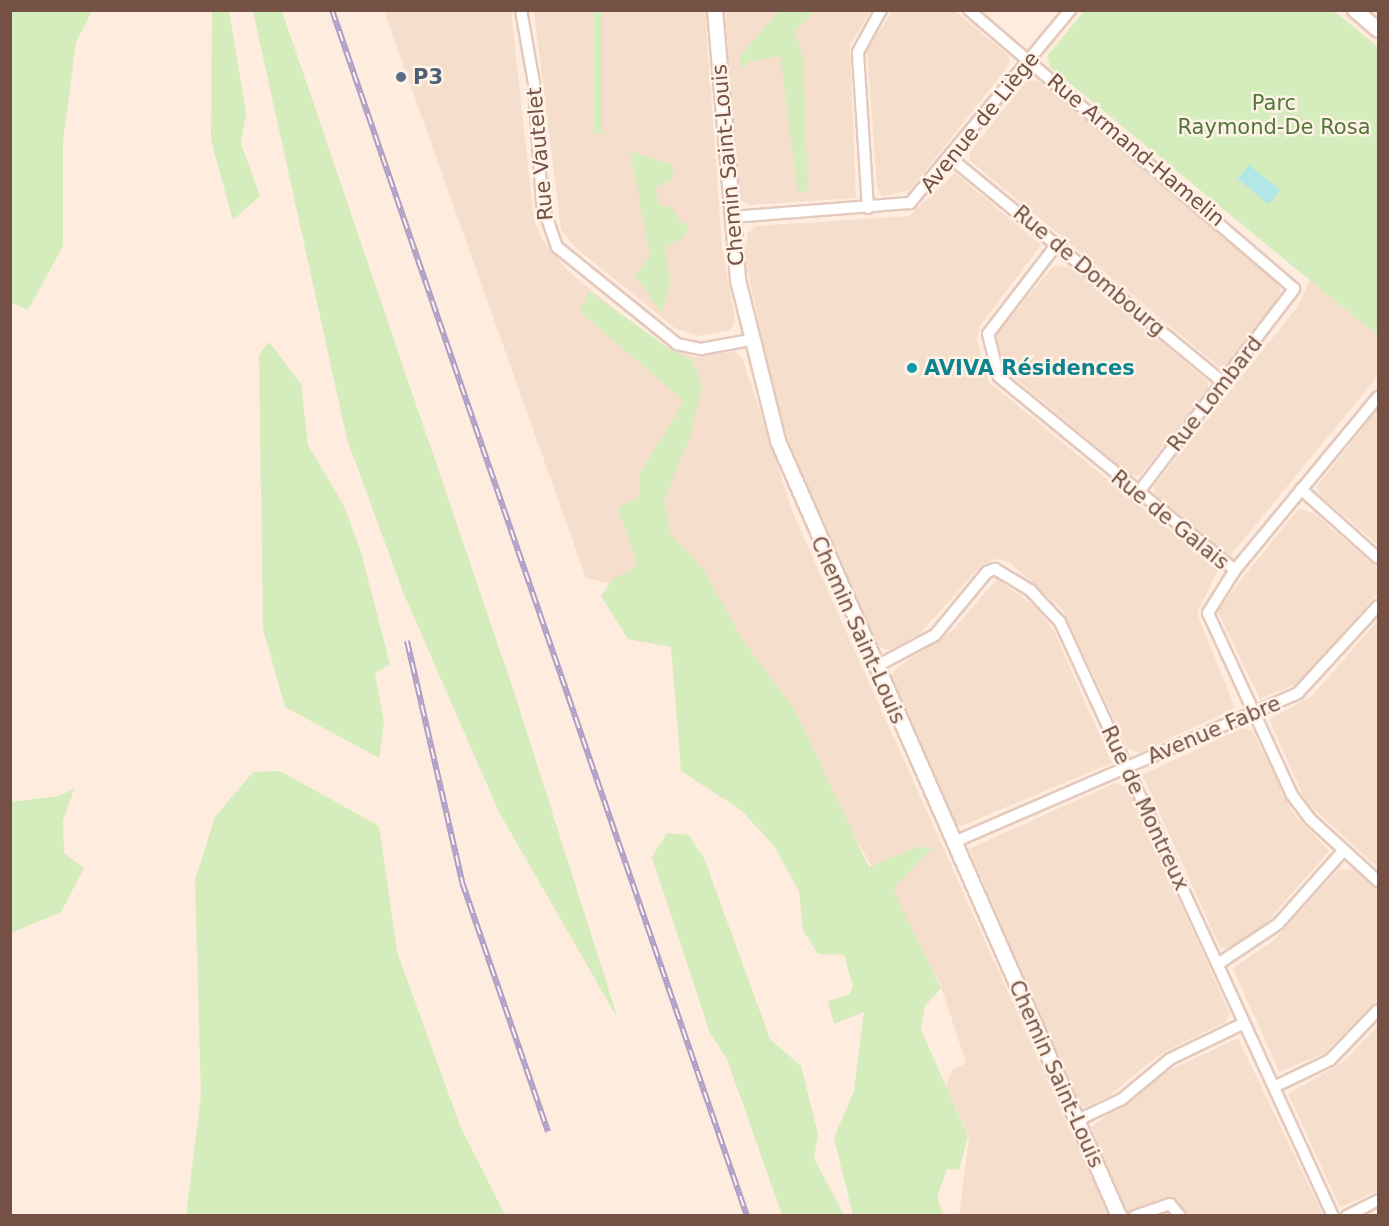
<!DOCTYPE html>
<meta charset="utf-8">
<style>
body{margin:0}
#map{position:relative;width:1389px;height:1226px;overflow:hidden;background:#feedde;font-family:"DejaVu Sans",sans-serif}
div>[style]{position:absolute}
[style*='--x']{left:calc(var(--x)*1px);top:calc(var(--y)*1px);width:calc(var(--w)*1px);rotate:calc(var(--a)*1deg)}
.residential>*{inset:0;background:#f6decc}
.green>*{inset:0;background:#d5ecbc;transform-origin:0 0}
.water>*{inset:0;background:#b2e7e8;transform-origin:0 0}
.roads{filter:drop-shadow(2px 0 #e4cabd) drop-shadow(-2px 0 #e4cabd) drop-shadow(0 2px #e4cabd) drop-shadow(0 -2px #e4cabd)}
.street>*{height:10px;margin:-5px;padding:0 5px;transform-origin:5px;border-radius:5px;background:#fff}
.secondary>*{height:14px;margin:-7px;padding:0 7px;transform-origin:7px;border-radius:7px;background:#fff}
.rail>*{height:6px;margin-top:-3px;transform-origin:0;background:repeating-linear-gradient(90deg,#fff2e6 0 11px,#ae9dc7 0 22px);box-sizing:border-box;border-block:2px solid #ae9dc7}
.dots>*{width:16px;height:16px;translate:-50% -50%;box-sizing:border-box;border:3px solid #fff2e6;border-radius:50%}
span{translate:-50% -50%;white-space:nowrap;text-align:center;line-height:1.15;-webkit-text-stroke:5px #fff2e6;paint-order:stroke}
.service-label{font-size:21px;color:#4e5e75;font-weight:700}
.left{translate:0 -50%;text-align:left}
.park-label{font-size:21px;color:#53763a}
.street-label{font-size:21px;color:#755045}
.culture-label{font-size:21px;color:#0d838f;font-weight:700}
.frame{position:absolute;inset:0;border:12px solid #755045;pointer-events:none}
</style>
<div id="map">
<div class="residential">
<div style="clip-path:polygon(384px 11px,511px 11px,534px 220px,542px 239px,569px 272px,657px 343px,695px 357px,735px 351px,743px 360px,793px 513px,1108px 1215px,959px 1215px,969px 1136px,946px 1086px,952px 1070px,966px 1063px,940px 983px,722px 609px,586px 578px)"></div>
<div style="clip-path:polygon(534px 11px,705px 11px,722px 246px,735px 320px,731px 330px,700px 336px,676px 329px,576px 248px,561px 230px)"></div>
<div style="clip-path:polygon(725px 11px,871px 11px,850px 45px,856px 198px,750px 205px,738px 199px)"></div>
<div style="clip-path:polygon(893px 11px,955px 11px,1008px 55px,1010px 64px,910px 190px,882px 197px,877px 188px,867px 49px)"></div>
<div style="clip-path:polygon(1028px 79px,1042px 83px,1280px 282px,1279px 301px,1229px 365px,1219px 367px,969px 160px,970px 152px)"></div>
<div style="clip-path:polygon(955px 173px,1041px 245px,980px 326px,977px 340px,989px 382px,1218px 570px,1197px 613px,1235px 708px,1139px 753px,1128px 749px,1063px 610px,1009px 562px,995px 559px,981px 566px,918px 635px,889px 650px,876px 647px,810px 500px,778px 409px,744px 255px,748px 233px,756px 226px,909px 216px)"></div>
<div style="clip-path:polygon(1054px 265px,1071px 268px,1208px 381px,1208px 390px,1140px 475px,1131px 475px,1007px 372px,1002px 363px,996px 335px)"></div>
<div style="clip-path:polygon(1310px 280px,1378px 336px,1378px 376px,1230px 556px,1156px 495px,1154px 486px,1299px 305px)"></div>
<div style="clip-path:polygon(1378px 409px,1378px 545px,1320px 495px,1317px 486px)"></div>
<div style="clip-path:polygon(1299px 508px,1315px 514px,1378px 569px,1378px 593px,1300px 682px,1260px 699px,1217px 610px)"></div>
<div style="clip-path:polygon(997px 579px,1037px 608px,1054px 631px,1112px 763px,961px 826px,955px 824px,891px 678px,895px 669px,952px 631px)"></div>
<div style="clip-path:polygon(1378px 620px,1378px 868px,1306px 802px,1269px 719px,1312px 696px)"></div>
<div style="clip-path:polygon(1242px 728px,1252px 730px,1293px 813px,1329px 851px,1266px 923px,1227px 949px,1220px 947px,1142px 775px)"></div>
<div style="clip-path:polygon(1115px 783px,1128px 787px,1230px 1014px,1225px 1022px,1160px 1054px,1109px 1096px,1084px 1107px,1077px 1103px,969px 849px)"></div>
<div style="clip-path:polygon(1354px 869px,1378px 890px,1378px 999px,1325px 1053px,1279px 1072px,1233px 968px,1273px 941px,1338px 870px)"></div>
<div style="clip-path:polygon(1378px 1026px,1378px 1191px,1340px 1207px,1288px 1094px,1343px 1062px)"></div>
<div style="clip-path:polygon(1238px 1038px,1323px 1215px,1128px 1215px,1091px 1127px,1163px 1073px)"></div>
</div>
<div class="green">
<div style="clip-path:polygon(780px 10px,815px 11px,795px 32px,803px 59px,808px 191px,798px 192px,780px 56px,748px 62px,741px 69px,740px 56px)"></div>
<div style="clip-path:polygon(1085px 10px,1334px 11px,1378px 47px,1378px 336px,1050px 67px,1047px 56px)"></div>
<div style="clip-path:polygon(10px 11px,92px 11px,76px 42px,63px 141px,63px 246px,28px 310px,11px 302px)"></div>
<div style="clip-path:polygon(212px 11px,229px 11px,246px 113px,241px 144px,260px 196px,233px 220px,211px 140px)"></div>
<div style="clip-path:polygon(253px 11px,282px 11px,514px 692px,618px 1019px,499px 812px,403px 592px,347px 439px)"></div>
<div style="left:594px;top:11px;width:8px;height:123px"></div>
<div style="clip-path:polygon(630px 151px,672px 165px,674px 178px,655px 188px,659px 205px,672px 208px,680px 222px,689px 223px,685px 236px,665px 248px,670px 283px,662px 313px,635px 276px,650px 255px)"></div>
<div style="clip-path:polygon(589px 291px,671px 350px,692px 359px,702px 386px,691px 434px,664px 500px,671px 535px,703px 569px,742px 639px,796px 712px,869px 867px,917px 847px,932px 848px,893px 889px,941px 988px,925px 1006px,921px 1030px,968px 1136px,959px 1170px,947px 1169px,937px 1197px,943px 1215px,853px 1215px,834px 1138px,854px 1091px,864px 1012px,834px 1024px,828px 1001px,850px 994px,853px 987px,844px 955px,818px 954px,803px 930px,799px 891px,774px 846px,741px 810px,681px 771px,671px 647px,628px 639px,601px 596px,612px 580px,638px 565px,618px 509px,639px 496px,640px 473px,684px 401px,580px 312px)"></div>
<div style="clip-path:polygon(269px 342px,301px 384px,308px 445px,344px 506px,361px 552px,390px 664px,375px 674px,384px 722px,379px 758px,285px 707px,263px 629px,259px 355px)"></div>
<div style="clip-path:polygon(280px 771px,379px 826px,397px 952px,461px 1128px,505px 1215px,186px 1215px,201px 1096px,195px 880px,215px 817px,253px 772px)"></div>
<div style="clip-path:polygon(74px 789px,63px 821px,64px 853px,84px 868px,61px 912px,11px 933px,11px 802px,59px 796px)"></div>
<div style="clip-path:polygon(667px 833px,689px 835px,704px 858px,770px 1039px,801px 1066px,818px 1134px,814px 1158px,844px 1215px,782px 1215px,727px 1059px,710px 1033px,652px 857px)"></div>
</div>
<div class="water">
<div style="left:1249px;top:165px;width:40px;height:18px;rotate:39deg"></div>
</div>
<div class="roads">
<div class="street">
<div style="--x:521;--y:10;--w:74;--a:79.9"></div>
<div style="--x:534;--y:83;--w:121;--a:86.2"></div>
<div style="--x:542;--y:204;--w:46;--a:70.8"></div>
<div style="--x:557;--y:247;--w:154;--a:38.9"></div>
<div style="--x:677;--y:344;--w:25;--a:12"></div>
<div style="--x:701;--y:349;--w:50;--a:-10.4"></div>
<div style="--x:969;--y:10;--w:428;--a:40.6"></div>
<div style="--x:1294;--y:289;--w:255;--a:127.4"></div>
<div style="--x:952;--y:159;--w:352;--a:39.5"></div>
<div style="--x:868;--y:208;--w:156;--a:-93.7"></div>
<div style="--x:858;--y:52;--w:48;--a:-61.3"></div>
<div style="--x:731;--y:217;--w:180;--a:-4.5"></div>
<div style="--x:910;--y:203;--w:251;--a:-50.3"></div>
<div style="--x:1057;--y:244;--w:113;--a:127.5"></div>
<div style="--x:988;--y:334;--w:44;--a:75.7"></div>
<div style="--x:999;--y:377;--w:305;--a:39.3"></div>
<div style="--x:1378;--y:397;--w:224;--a:129.6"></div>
<div style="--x:1235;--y:570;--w:51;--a:122.1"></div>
<div style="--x:1208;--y:613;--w:200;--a:65.2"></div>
<div style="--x:1292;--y:795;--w:30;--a:53"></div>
<div style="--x:1310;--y:819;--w:92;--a:42.4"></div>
<div style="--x:1301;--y:489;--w:103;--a:41.9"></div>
<div style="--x:875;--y:667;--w:68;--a:-28.1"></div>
<div style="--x:935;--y:635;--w:82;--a:-50.5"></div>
<div style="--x:987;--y:572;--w:9;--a:-21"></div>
<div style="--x:995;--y:569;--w:41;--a:31"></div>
<div style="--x:1030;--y:590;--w:44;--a:46.8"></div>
<div style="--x:1060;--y:622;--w:654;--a:65.32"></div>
<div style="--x:954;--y:842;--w:375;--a:-23.4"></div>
<div style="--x:1298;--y:693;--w:118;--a:-47.4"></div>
<div style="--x:1218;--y:964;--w:72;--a:-33.7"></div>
<div style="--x:1278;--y:924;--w:99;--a:-48.3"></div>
<div style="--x:1274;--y:1087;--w:62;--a:-25.7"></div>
<div style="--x:1330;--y:1060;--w:69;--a:-46.2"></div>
<div style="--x:1076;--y:1121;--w:51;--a:-25.6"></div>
<div style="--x:1122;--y:1099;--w:62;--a:-39.8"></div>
<div style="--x:1170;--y:1059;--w:82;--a:-25.9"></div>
<div style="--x:1135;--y:1216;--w:37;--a:-19"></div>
<div style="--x:1170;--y:1204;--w:16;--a:50"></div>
<div style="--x:1347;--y:1216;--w:35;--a:-27"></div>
</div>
<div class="secondary">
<div style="--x:715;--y:10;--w:271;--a:85.1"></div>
<div style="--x:738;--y:280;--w:166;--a:76"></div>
<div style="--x:778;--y:441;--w:847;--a:66.25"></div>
<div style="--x:1355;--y:10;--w:30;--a:41"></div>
</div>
</div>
<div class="rail">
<div style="--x:332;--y:10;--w:1275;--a:71.01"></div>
<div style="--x:407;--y:641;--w:247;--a:77.1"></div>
<div style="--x:462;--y:882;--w:264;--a:71"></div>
</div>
<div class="dots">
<div style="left:401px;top:77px;background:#5c6f8a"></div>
<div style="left:912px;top:368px;background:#0f9aa8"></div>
</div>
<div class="service-label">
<span class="left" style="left:413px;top:77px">P3</span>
</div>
<div class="park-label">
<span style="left:1274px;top:115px">Parc<br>Raymond-De Rosa</span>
</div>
<div class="street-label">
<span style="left:980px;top:122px;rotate:-51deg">Avenue de Liège</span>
<span style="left:1136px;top:150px;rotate:40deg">Rue Armand-Hamelin</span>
<span style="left:540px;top:154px;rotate:-95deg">Rue Vautelet</span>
<span style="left:728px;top:165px;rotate:-95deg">Chemin Saint-Louis</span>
<span style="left:1089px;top:271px;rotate:40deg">Rue de Dombourg</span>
<span style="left:1215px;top:394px;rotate:-52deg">Rue Lombard</span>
<span style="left:1170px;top:520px;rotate:39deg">Rue de Galais</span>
<span style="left:858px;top:630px;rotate:66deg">Chemin Saint-Louis</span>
<span style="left:1214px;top:730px;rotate:-23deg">Avenue Fabre</span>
<span style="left:1145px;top:808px;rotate:65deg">Rue de Montreux</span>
<span style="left:1056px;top:1074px;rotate:66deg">Chemin Saint-Louis</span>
</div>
<div class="culture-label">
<span class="left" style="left:924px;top:368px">AVIVA Résidences</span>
</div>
<div class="frame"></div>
</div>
